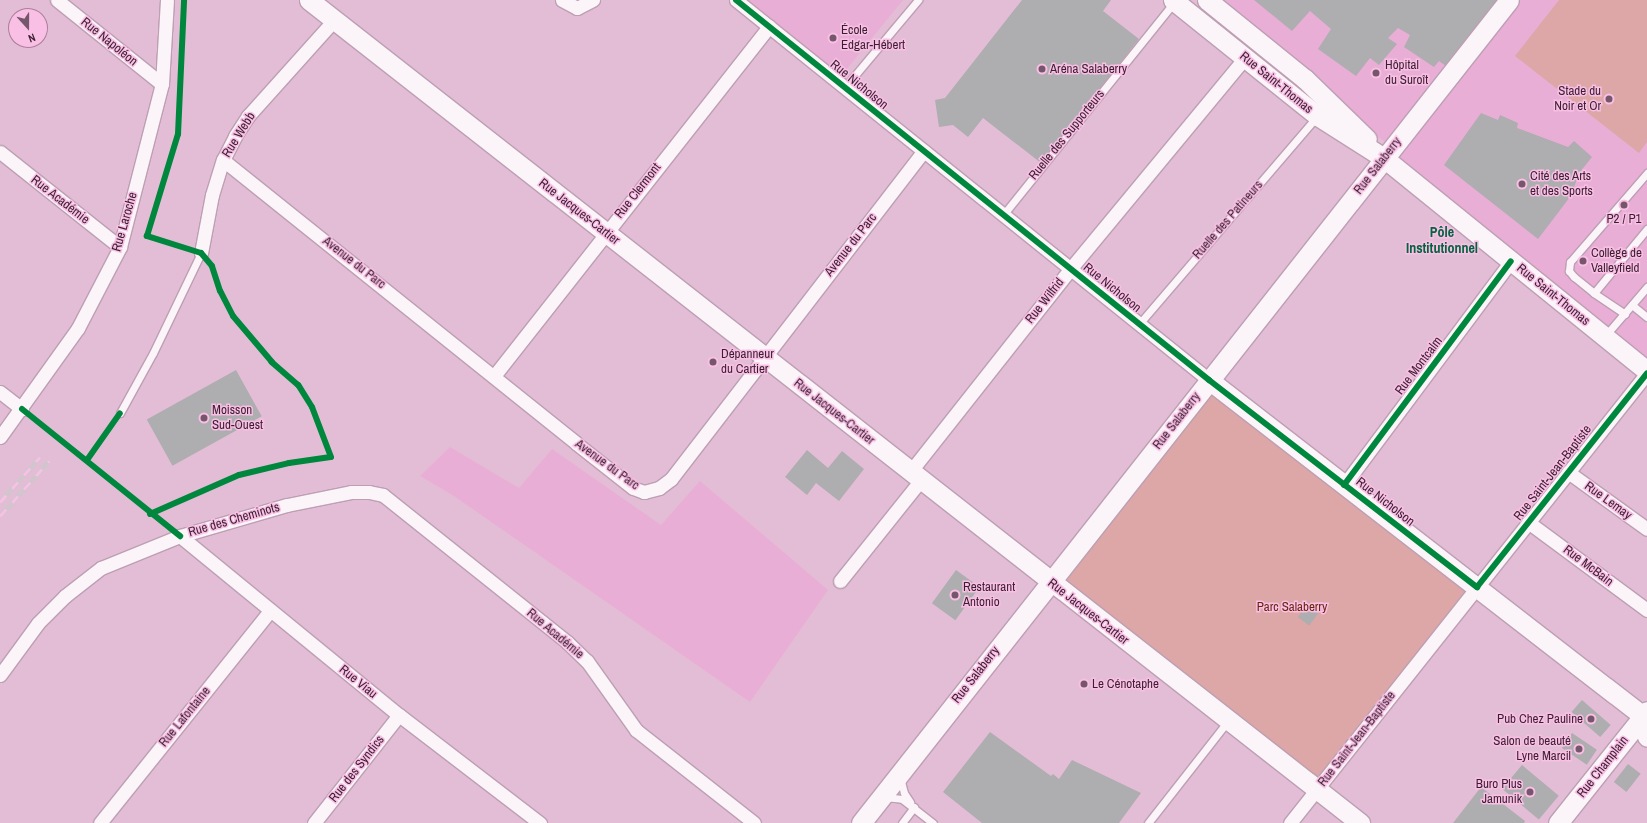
<!DOCTYPE html>
<meta charset="utf-8">
<style>
body{margin:0}
#map{position:relative;width:1647px;height:823px;overflow:hidden;background:#e3bdd6;font-family:"Archivo Narrow",sans-serif}
div>[style]{position:absolute}
[style*='--x']{left:calc(var(--x)*1px);top:calc(var(--y)*1px);width:calc(var(--w)*1px);rotate:calc(var(--a)*1deg)}
.built>*{inset:0;background:#e9aed5}
.green>*{inset:0;background:#dca7a6;transform-origin:0 0}
.building>*{inset:0;background:#aeadb0;transform-origin:0 0}
.roads{filter:drop-shadow(1px 0 #bd9fb3) drop-shadow(-1px 0 #bd9fb3) drop-shadow(0 1px #bd9fb3) drop-shadow(0 -1px #bd9fb3)}
.lane>*{height:7px;margin:-3.5px;padding:0 3.5px;transform-origin:3.5px;border-radius:3.5px;background:#fbf5f9}
.street>*{height:13px;margin:-6.5px;padding:0 6.5px;transform-origin:6.5px;border-radius:6.5px;background:#fbf5f9}
.secondary>*{height:19px;margin:-9.5px;padding:0 9.5px;transform-origin:9.5px;border-radius:9.5px;background:#fbf5f9}
.rail>*{height:4.5px;margin-top:-2.25px;transform-origin:0;background:repeating-linear-gradient(90deg,#f9bfe4 0 9px,#d1c6cd 0 18px);box-sizing:border-box;border-block:1px solid #d1c6cd}
.cycleway>*{height:6px;margin:-3px;padding:0 3px;transform-origin:3px;border-radius:3px;background:#00873e}
.dots>*{width:11px;height:11px;translate:-50% -50%;box-sizing:border-box;border:2px solid #f9bfe4;border-radius:50%}
span{translate:-50% -50%;white-space:nowrap;text-align:center;line-height:1.15;-webkit-text-stroke:3px #f9bfe4;paint-order:stroke}
.poi-label{font-size:13px;color:#3a1f31}
.left{translate:0 -50%;text-align:left}
.right{translate:-100% -50%;text-align:right}
.street-label{font-size:13px;color:#3a1f31}
.park-label{font-size:13px;color:#69250a}
.neighbourhood-label{font-size:14px;color:#00643f;font-weight:700}
.north{position:absolute;left:8px;top:8px;width:40px;height:40px;box-sizing:border-box;background:#f9bfe4;border:1px solid #ad7f9c;border-radius:50%;rotate:159deg;font-size:11px;font-weight:700;line-height:16px;text-align:center;color:#3a1f31}
.north::after{content:'';display:block;margin:auto;width:14px;height:18px;background:#75566b;clip-path:polygon(50% 0,100% 100%,50% 72%,0 100%)}
</style>
<div id="map">
<div class="built">
<div style="clip-path:polygon(747px 0,903px 0,841px 76px)"></div>
<div style="clip-path:polygon(1211px 0,1509px 0,1391px 147px)"></div>
<div style="clip-path:polygon(1515px 0,1647px 0,1647px 365px,1391px 157px)"></div>
<div style="clip-path:polygon(450px 447px,519px 488px,552px 449px,661px 525px,700px 481px,828px 590px,750px 702px,454px 496px,420px 476px)"></div>
</div>
<div class="green">
<div style="clip-path:polygon(1559px 0,1647px 0,1647px 142px,1639px 153px,1515px 56px)"></div>
<div style="left:1209px;top:380px;width:339px;height:258px;rotate:38deg"></div>
</div>
<div class="building">
<div style="clip-path:polygon(1022px 0,1111px 0,1103px 11px,1139px 39px,1041px 163px,983px 118px,968px 137px,953px 125px,939px 127px,935px 100px,945px 98px)"></div>
<div style="clip-path:polygon(1254px 0,1497px 0,1446px 66px,1439px 61px,1434px 67px,1404px 47px,1410px 35px,1398px 28px,1388px 38px,1397px 44px,1379px 65px,1370px 58px,1356px 76px,1318px 49px,1331px 29px,1310px 11px,1292px 31px)"></div>
<div style="clip-path:polygon(1481px 113px,1498px 120px,1500px 115px,1518px 123px,1517px 128px,1568px 147px,1574px 141px,1592px 157px,1580px 172px,1570px 197px,1538px 239px,1444px 165px)"></div>
<div style="left:236px;top:370px;width:53px;height:102px;rotate:61deg"></div>
<div style="clip-path:polygon(807px 450px,828px 468px,842px 451px,864px 469px,839px 501px,816px 483px,807px 495px,785px 477px)"></div>
<div style="left:956px;top:570px;width:29px;height:41px;rotate:36deg"></div>
<div style="left:1309px;top:602px;width:14px;height:19px;rotate:36deg"></div>
<div style="left:1582px;top:700px;width:38px;height:16px;rotate:41deg"></div>
<div style="clip-path:polygon(990px 732px,1051px 776px,1053px 774px,1059px 779px,1072px 760px,1141px 793px,1119px 823px,982px 823px,943px 792px)"></div>
<div style="left:1572px;top:733px;width:30px;height:18px;rotate:34deg"></div>
<div style="left:1628px;top:764px;width:16px;height:23px;rotate:38deg"></div>
<div style="left:1522px;top:765px;width:48px;height:31px;rotate:40deg"></div>
<div style="clip-path:polygon(1481px 787px,1525px 821px,1524px 823px,1453px 823px)"></div>
</div>
<div class="roads">
<div class="lane">
<div style="--x:845;--y:87;--w:114;--a:-50"></div>
<div style="--x:1003;--y:215;--w:275;--a:-51.2"></div>
<div style="--x:1594;--y:293;--w:26;--a:-141"></div>
<div style="--x:1574;--y:277;--w:8;--a:-130"></div>
<div style="--x:1569;--y:271;--w:9;--a:-84"></div>
<div style="--x:1570;--y:262;--w:118;--a:-49.1"></div>
<div style="--x:1632;--y:305;--w:19;--a:39"></div>
<div style="--x:1625;--y:314;--w:37;--a:-146"></div>
<div style="--x:1594;--y:293;--w:83;--a:-50.4"></div>
<div style="--x:1139;--y:324;--w:274;--a:-49.4"></div>
<div style="--x:1605;--y:336;--w:65;--a:-49.4"></div>
<div style="--x:120;--y:413;--w:68;--a:-61.2"></div>
<div style="--x:153;--y:353;--w:111;--a:-64.4"></div>
<div style="--x:900;--y:777;--w:16;--a:76"></div>
<div style="--x:904;--y:793;--w:11;--a:56"></div>
<div style="--x:884;--y:797;--w:18;--a:6"></div>
<div style="--x:902;--y:799;--w:39;--a:38"></div>
<div style="--x:902;--y:823;--w:20;--a:-53"></div>
<div style="--x:1148;--y:823;--w:130;--a:-51.9"></div>
</div>
<div class="street">
<div style="--x:57;--y:0;--w:134;--a:38.7"></div>
<div style="--x:562;--y:0;--w:17;--a:28"></div>
<div style="--x:577;--y:8;--w:18;--a:-27"></div>
<div style="--x:736;--y:0;--w:607;--a:38.78"></div>
<div style="--x:0;--y:152;--w:153;--a:38.4"></div>
<div style="--x:223;--y:160;--w:454;--a:38.7"></div>
<div style="--x:577;--y:444;--w:71;--a:38.2"></div>
<div style="--x:633;--y:488;--w:12;--a:20"></div>
<div style="--x:644;--y:492;--w:16;--a:-15"></div>
<div style="--x:659;--y:488;--w:15;--a:-37"></div>
<div style="--x:671;--y:479;--w:414;--a:-52.4"></div>
<div style="--x:201;--y:253;--w:59;--a:-79.3"></div>
<div style="--x:212;--y:195;--w:37;--a:-73"></div>
<div style="--x:223;--y:160;--w:27;--a:-63"></div>
<div style="--x:235;--y:136;--w:24;--a:-57"></div>
<div style="--x:248;--y:116;--w:129;--a:-48.1"></div>
<div style="--x:494;--y:376;--w:445;--a:-51.8"></div>
<div style="--x:0;--y:392;--w:28;--a:38"></div>
<div style="--x:0;--y:437;--w:134;--a:-54.4"></div>
<div style="--x:78;--y:328;--w:91;--a:-62.6"></div>
<div style="--x:120;--y:247;--w:168;--a:-75.6"></div>
<div style="--x:162;--y:84;--w:84;--a:-86.6"></div>
<div style="--x:910;--y:472;--w:260;--a:-51.7"></div>
<div style="--x:1071;--y:268;--w:273;--a:-50.4"></div>
<div style="--x:1568;--y:472;--w:97;--a:35.8"></div>
<div style="--x:1344;--y:485;--w:279;--a:-53.3"></div>
<div style="--x:1528;--y:522;--w:148;--a:36.5"></div>
<div style="--x:180;--y:536;--w:283;--a:39.3"></div>
<div style="--x:399;--y:715;--w:178;--a:37.5"></div>
<div style="--x:840;--y:581;--w:128;--a:-51.3"></div>
<div style="--x:0;--y:675;--w:64;--a:-53.8"></div>
<div style="--x:38;--y:623;--w:38;--a:-45"></div>
<div style="--x:65;--y:596;--w:46;--a:-37.9"></div>
<div style="--x:101;--y:568;--w:85;--a:-22.1"></div>
<div style="--x:180;--y:536;--w:111;--a:-16.2"></div>
<div style="--x:287;--y:505;--w:65;--a:-11.5"></div>
<div style="--x:351;--y:492;--w:18;--a:0"></div>
<div style="--x:369;--y:492;--w:14;--a:12"></div>
<div style="--x:383;--y:495;--w:236;--a:38.6"></div>
<div style="--x:567;--y:642;--w:28;--a:44"></div>
<div style="--x:587;--y:661;--w:85;--a:54.6"></div>
<div style="--x:636;--y:730;--w:150;--a:38.2"></div>
<div style="--x:100;--y:823;--w:272;--a:-51.3"></div>
<div style="--x:314;--y:823;--w:137;--a:-51.8"></div>
<div style="--x:1290;--y:823;--w:574;--a:-51.57"></div>
</div>
<div class="secondary">
<div style="--x:309;--y:0;--w:1335;--a:38.06"></div>
<div style="--x:1173;--y:0;--w:186;--a:38.7"></div>
<div style="--x:1318;--y:116;--w:78;--a:32.5"></div>
<div style="--x:1384;--y:158;--w:338;--a:39"></div>
<div style="--x:1207;--y:0;--w:126;--a:38.9"></div>
<div style="--x:1305;--y:79;--w:86;--a:44.1"></div>
<div style="--x:1209;--y:380;--w:549;--a:37.75"></div>
<div style="--x:1643;--y:716;--w:21;--a:79"></div>
<div style="--x:861;--y:823;--w:1047;--a:-51.78"></div>
<div style="--x:1558;--y:823;--w:143;--a:-51.5"></div>
</div>
</div>
<div class="rail">
<div style="--x:0;--y:502;--w:60;--a:-48.4"></div>
<div style="--x:0;--y:516;--w:74;--a:-48.3"></div>
</div>
<div class="cycleway">
<div style="--x:736;--y:0;--w:607;--a:38.78"></div>
<div style="--x:1209;--y:380;--w:339;--a:37.7"></div>
<div style="--x:1477;--y:587;--w:273;--a:-51.5"></div>
<div style="--x:22;--y:409;--w:203;--a:38.8"></div>
<div style="--x:87;--y:460;--w:57;--a:-54.9"></div>
<div style="--x:1344;--y:485;--w:279;--a:-53.3"></div>
<div style="--x:150;--y:514;--w:97;--a:-23.7"></div>
<div style="--x:239;--y:475;--w:51;--a:-13.5"></div>
<div style="--x:289;--y:463;--w:42;--a:-8.1"></div>
<div style="--x:331;--y:457;--w:53;--a:-110.8"></div>
<div style="--x:312;--y:407;--w:26;--a:-122"></div>
<div style="--x:298;--y:385;--w:35;--a:-139"></div>
<div style="--x:272;--y:362;--w:60;--a:-130.3"></div>
<div style="--x:233;--y:316;--w:28;--a:-117"></div>
<div style="--x:220;--y:291;--w:26;--a:-108"></div>
<div style="--x:212;--y:266;--w:17;--a:-130"></div>
<div style="--x:201;--y:253;--w:57;--a:-162.5"></div>
<div style="--x:147;--y:236;--w:107;--a:-73.1"></div>
<div style="--x:178;--y:134;--w:134;--a:-87.4"></div>
</div>
<div class="dots">
<div style="left:833px;top:38px;background:#75566b"></div>
<div style="left:1042px;top:69px;background:#75566b"></div>
<div style="left:1376px;top:73px;background:#75566b"></div>
<div style="left:1609px;top:99px;background:#75566b"></div>
<div style="left:1522px;top:184px;background:#75566b"></div>
<div style="left:1624px;top:205px;background:#75566b"></div>
<div style="left:1583px;top:261px;background:#75566b"></div>
<div style="left:713px;top:362px;background:#75566b"></div>
<div style="left:204px;top:418px;background:#75566b"></div>
<div style="left:955px;top:595px;background:#75566b"></div>
<div style="left:1084px;top:684px;background:#75566b"></div>
<div style="left:1591px;top:719px;background:#75566b"></div>
<div style="left:1579px;top:749px;background:#75566b"></div>
<div style="left:1530px;top:792px;background:#75566b"></div>
</div>
<div class="poi-label">
<span class="left" style="left:841px;top:38px">École<br>Edgar-Hébert</span>
<span class="left" style="left:1385px;top:73px">Hôpital<br>du Suroît</span>
<span class="left" style="left:1050px;top:69px">Aréna Salaberry</span>
<span class="right" style="left:1601px;top:99px">Stade du<br>Noir et Or</span>
<span class="left" style="left:1530px;top:184px">Cité des Arts<br>et des Sports</span>
<span style="left:1624px;top:219px">P2 / P1</span>
<span class="left" style="left:1591px;top:261px">Collège de<br>Valleyfield</span>
<span class="left" style="left:721px;top:362px">Dépanneur<br>du Cartier</span>
<span class="left" style="left:212px;top:418px">Moisson<br>Sud-Ouest</span>
<span class="left" style="left:963px;top:595px">Restaurant<br>Antonio</span>
<span class="left" style="left:1092px;top:684px">Le Cénotaphe</span>
<span class="right" style="left:1583px;top:719px">Pub Chez Pauline</span>
<span class="right" style="left:1571px;top:749px">Salon de beauté<br>Lyne Marcil</span>
<span class="right" style="left:1522px;top:792px">Buro Plus<br>Jamunik</span>
</div>
<div class="street-label">
<span style="left:109px;top:42px;rotate:39deg">Rue Napoléon</span>
<span style="left:1276px;top:83px;rotate:39deg">Rue Saint-Thomas</span>
<span style="left:859px;top:85px;rotate:39deg">Rue Nicholson</span>
<span style="left:239px;top:135px;rotate:-58deg">Rue Webb</span>
<span style="left:1067px;top:135px;rotate:-51deg">Ruelle des Supporteurs</span>
<span style="left:1378px;top:166px;rotate:-52deg">Rue Salaberry</span>
<span style="left:638px;top:191px;rotate:-52deg">Rue Clermont</span>
<span style="left:60px;top:200px;rotate:38deg">Rue Académie</span>
<span style="left:579px;top:212px;rotate:38deg">Rue Jacques-Cartier</span>
<span style="left:1228px;top:220px;rotate:-49deg">Ruelle des Patineurs</span>
<span style="left:125px;top:222px;rotate:-74deg">Rue Laroche</span>
<span style="left:851px;top:245px;rotate:-52deg">Avenue du Parc</span>
<span style="left:354px;top:263px;rotate:38deg">Avenue du Parc</span>
<span style="left:1112px;top:288px;rotate:39deg">Rue Nicholson</span>
<span style="left:1553px;top:295px;rotate:39deg">Rue Saint-Thomas</span>
<span style="left:1045px;top:301px;rotate:-52deg">Rue Wilfrid</span>
<span style="left:1419px;top:366px;rotate:-53deg">Rue Montcalm</span>
<span style="left:834px;top:412px;rotate:38deg">Rue Jacques-Cartier</span>
<span style="left:1177px;top:421px;rotate:-52deg">Rue Salaberry</span>
<span style="left:607px;top:465px;rotate:36deg">Avenue du Parc</span>
<span style="left:1553px;top:473px;rotate:-52deg">Rue Saint-Jean-Baptiste</span>
<span style="left:1608px;top:501px;rotate:36deg">Rue Lemay</span>
<span style="left:1385px;top:502px;rotate:38deg">Rue Nicholson</span>
<span style="left:234px;top:520px;rotate:-16deg">Rue des Cheminots</span>
<span style="left:1588px;top:566px;rotate:37deg">Rue McBain</span>
<span style="left:1088px;top:612px;rotate:38deg">Rue Jacques-Cartier</span>
<span style="left:555px;top:634px;rotate:40deg">Rue Académie</span>
<span style="left:976px;top:675px;rotate:-52deg">Rue Salaberry</span>
<span style="left:358px;top:682px;rotate:39deg">Rue Viau</span>
<span style="left:185px;top:717px;rotate:-51deg">Rue Lafontaine</span>
<span style="left:1357px;top:739px;rotate:-52deg">Rue Saint-Jean-Baptiste</span>
<span style="left:1603px;top:767px;rotate:-52deg">Rue Champlain</span>
<span style="left:357px;top:769px;rotate:-52deg">Rue des Syndics</span>
</div>
<div class="park-label">
<span style="left:1292px;top:607px">Parc Salaberry</span>
</div>
<div class="neighbourhood-label">
<span style="left:1442px;top:240px">Pôle<br>Institutionnel</span>
</div>
<div class="north">N</div>
</div>
